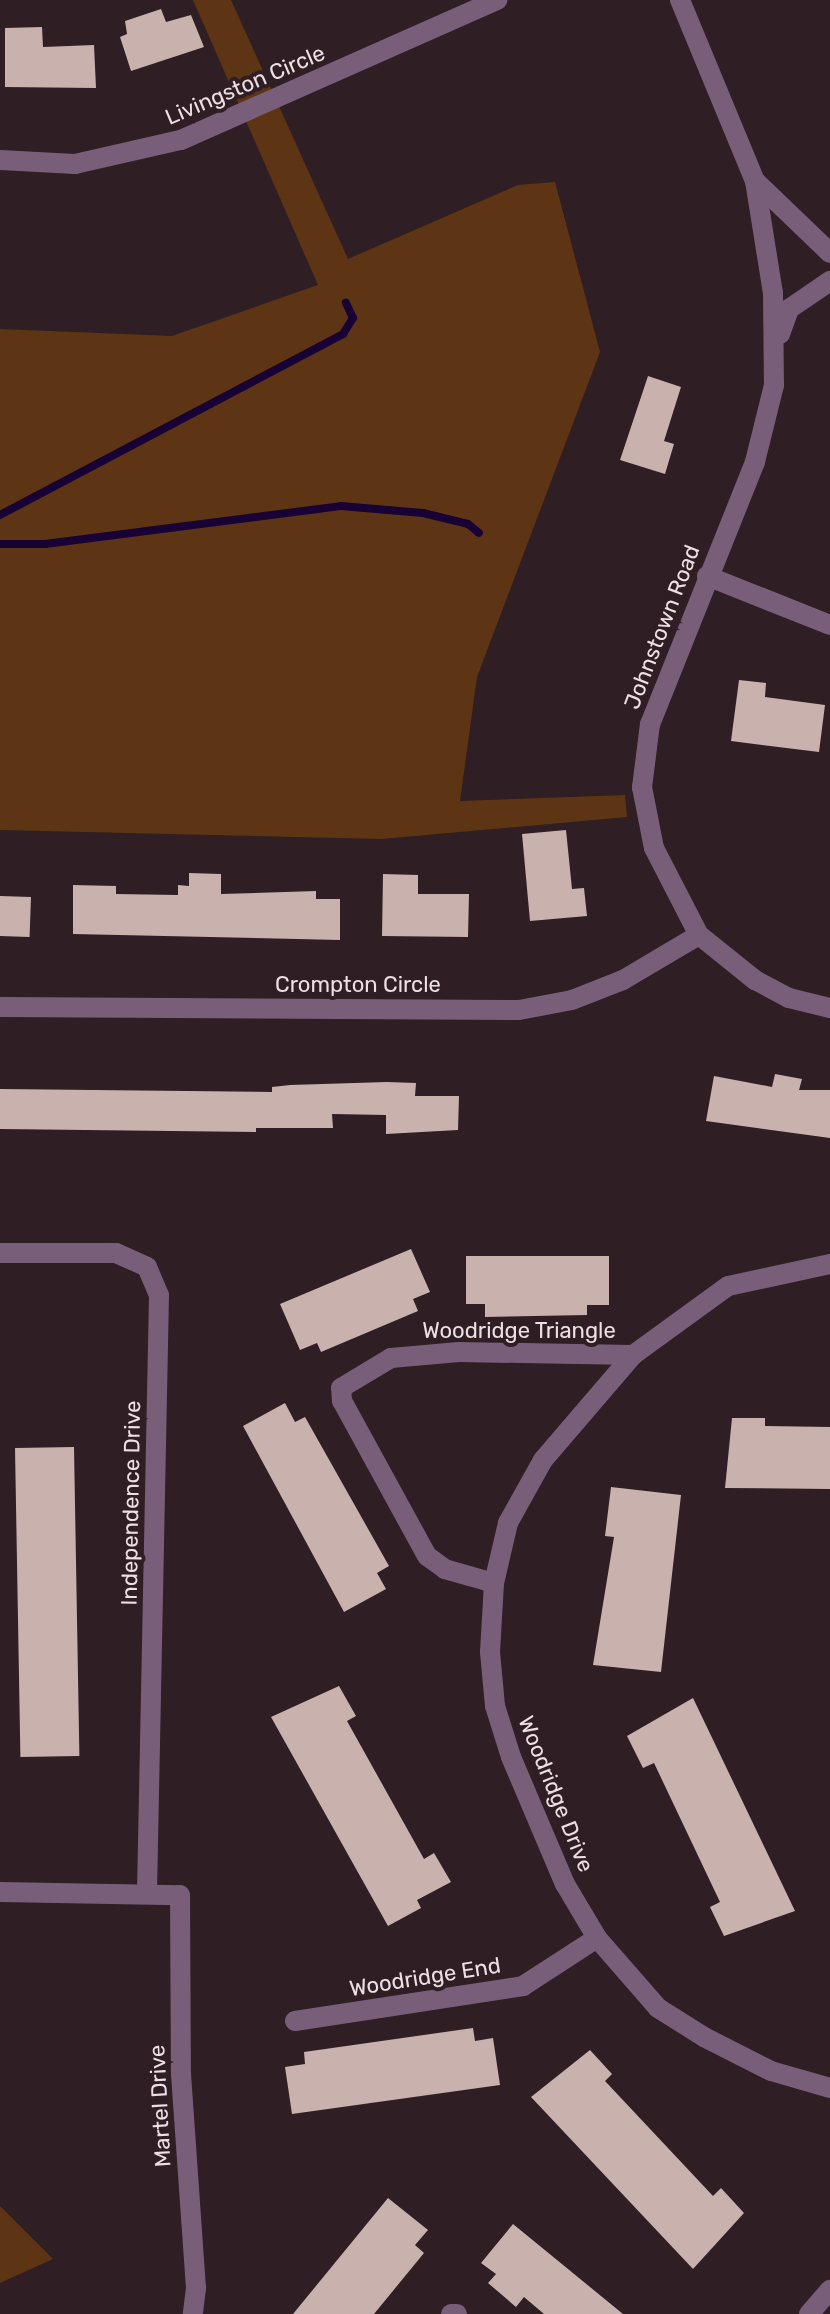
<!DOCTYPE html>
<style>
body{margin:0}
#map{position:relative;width:830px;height:2314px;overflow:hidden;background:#2f1e24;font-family:Rubik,sans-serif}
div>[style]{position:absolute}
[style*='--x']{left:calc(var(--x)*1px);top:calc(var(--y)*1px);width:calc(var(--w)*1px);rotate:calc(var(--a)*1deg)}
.green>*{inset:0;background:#5d3514}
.stream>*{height:8px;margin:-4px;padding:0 4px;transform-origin:4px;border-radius:4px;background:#180235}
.building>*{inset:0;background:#c9b1ae;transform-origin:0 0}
.minor>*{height:20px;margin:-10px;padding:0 10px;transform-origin:10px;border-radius:10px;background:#795e79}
span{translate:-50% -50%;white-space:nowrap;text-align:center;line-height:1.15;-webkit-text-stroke:8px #2f1e24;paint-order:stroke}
.street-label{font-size:22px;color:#ece0e4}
</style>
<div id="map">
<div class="green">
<div style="clip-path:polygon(193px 0,231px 0,348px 259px,518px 185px,555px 182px,600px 352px,477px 677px,460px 801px,625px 795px,627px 817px,381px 839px,0 830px,0 329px,172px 336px,318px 285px)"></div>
<div style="clip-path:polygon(0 2206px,53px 2259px,0 2283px)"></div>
</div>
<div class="stream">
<div style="--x:0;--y:515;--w:388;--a:-27.8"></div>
<div style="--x:343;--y:334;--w:19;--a:-58"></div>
<div style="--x:353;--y:318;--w:17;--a:-115"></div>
<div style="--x:0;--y:544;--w:45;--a:0"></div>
<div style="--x:45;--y:544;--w:298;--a:-7.3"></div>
<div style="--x:341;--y:506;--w:82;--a:4.9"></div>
<div style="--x:423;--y:513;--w:46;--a:13.7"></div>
<div style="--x:468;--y:524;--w:14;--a:39"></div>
</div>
<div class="building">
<div style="clip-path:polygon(161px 9px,166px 22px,191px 15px,204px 47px,131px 71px,120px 37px,127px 34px,125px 21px)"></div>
<div style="clip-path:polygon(42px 27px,43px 47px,94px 45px,96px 88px,5px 87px,5px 28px)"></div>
<div style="clip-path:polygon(648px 376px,681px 387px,664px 441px,674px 444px,665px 474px,620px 460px)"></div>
<div style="clip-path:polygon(739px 680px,766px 683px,765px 697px,825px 705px,819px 752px,731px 741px)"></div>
<div style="clip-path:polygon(566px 830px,572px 889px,584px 888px,587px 916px,530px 921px,522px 834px)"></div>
<div style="clip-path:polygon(189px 873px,221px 874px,221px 894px,316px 891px,316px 899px,340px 899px,340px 940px,73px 934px,73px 885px,116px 886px,116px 894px,178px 895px,178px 885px,189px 886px)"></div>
<div style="clip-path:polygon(383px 874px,418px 875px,418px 894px,469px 894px,468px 937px,382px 936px)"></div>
<div style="left:0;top:896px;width:31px;height:40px;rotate:2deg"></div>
<div style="clip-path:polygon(775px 1074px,802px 1079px,799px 1090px,830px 1090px,830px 1138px,706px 1121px,714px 1076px,772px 1087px)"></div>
<div style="clip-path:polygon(387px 1082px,416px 1083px,415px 1096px,459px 1096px,458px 1130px,386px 1134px,386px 1115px,332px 1114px,333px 1128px,256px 1128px,256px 1132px,0 1129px,0 1089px,272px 1092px,272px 1087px,290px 1085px)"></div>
<div style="clip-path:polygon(411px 1249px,430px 1292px,413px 1299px,418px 1311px,321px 1352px,317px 1343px,300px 1350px,280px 1304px)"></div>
<div style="clip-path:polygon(466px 1256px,609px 1256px,609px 1305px,587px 1305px,587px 1315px,485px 1317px,485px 1304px,466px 1304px)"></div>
<div style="clip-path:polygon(285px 1403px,295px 1422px,305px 1417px,389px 1566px,377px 1573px,386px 1589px,344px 1612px,243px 1426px)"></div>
<div style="clip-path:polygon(732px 1418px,765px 1418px,765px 1426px,830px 1427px,830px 1489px,725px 1488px)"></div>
<div style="left:74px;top:1447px;width:309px;height:59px;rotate:89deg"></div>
<div style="clip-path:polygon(611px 1487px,681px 1495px,661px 1672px,593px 1665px,614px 1537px,605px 1536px)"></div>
<div style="clip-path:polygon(339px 1686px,356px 1716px,347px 1721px,424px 1859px,434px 1853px,451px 1882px,417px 1900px,421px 1908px,388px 1926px,271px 1717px)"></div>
<div style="clip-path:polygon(693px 1698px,795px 1911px,724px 1936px,710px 1907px,720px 1902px,654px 1763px,643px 1768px,627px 1736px)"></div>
<div style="clip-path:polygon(473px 2028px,475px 2041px,493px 2038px,500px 2085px,292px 2114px,285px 2067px,305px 2064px,304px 2052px)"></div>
<div style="clip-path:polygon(590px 2050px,612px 2074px,605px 2081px,713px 2196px,721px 2188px,744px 2213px,693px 2269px,531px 2097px)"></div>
<div style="clip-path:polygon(388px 2198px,428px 2230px,415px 2245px,424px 2253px,374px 2314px,293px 2314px)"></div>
<div style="clip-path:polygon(513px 2224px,623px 2314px,544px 2314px,524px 2297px,516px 2307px,488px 2283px,496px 2274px,481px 2263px)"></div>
</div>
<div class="minor">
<div style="--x:680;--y:0;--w:196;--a:67.5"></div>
<div style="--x:755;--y:181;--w:104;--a:43.8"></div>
<div style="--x:0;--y:160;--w:75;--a:3.1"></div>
<div style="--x:75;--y:164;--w:109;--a:-12.8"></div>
<div style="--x:181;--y:140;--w:346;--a:-23.9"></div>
<div style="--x:755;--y:181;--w:113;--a:80.9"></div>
<div style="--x:773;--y:293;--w:92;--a:89.4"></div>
<div style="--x:774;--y:385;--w:79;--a:103.9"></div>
<div style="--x:755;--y:462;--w:282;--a:111.8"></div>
<div style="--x:650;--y:724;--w:64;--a:97.2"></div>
<div style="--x:642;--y:787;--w:62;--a:78.9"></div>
<div style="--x:654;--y:848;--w:98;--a:62.7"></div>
<div style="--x:699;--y:935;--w:72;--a:38.8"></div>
<div style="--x:755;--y:980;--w:38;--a:28"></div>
<div style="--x:789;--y:998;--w:42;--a:13.7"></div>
<div style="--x:780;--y:334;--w:27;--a:-70"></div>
<div style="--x:789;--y:309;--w:50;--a:-34.3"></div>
<div style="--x:707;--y:576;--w:132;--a:21.7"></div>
<div style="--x:0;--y:1007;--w:519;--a:0.33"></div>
<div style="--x:519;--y:1010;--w:54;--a:-10.7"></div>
<div style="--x:572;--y:1000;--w:55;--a:-21.4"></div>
<div style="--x:623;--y:980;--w:88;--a:-30.6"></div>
<div style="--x:0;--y:1253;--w:116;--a:0"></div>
<div style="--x:116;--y:1253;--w:34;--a:24"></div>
<div style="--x:147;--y:1267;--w:30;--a:67"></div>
<div style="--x:159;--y:1295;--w:598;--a:91.15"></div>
<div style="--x:830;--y:1264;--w:104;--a:167.8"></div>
<div style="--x:728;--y:1286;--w:117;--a:144"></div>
<div style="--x:633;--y:1355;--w:138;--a:130.6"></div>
<div style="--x:543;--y:1460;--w:72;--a:119.1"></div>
<div style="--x:508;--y:1523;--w:62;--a:103.1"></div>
<div style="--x:494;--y:1583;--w:69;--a:93.3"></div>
<div style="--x:490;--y:1652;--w:54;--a:84.7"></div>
<div style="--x:495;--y:1706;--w:53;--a:72.6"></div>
<div style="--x:511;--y:1757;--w:138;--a:67"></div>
<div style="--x:565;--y:1884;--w:63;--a:59.3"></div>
<div style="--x:597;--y:1938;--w:93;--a:48.9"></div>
<div style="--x:658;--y:2008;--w:54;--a:32.2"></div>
<div style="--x:704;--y:2037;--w:75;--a:26.9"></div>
<div style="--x:771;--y:2071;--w:61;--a:16.1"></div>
<div style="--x:494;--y:1583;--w:51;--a:-164.1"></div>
<div style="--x:445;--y:1569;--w:22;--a:-144"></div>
<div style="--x:427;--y:1556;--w:177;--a:-118.7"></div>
<div style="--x:342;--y:1401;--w:13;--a:-94"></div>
<div style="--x:341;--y:1388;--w:58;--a:-31"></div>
<div style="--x:391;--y:1358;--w:68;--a:-5"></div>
<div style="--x:459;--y:1352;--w:174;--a:1"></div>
<div style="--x:0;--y:1892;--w:180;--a:1"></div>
<div style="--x:180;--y:1895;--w:179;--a:89.7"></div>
<div style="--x:181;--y:2074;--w:215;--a:86"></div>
<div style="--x:196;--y:2288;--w:26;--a:97"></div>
<div style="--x:295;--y:2021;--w:231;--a:-8.7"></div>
<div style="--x:523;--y:1986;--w:88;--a:-33"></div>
<div style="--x:451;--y:2314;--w:6;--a:0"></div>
<div style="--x:809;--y:2314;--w:32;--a:-49"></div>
</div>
<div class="street-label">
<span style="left:245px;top:85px;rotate:-23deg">Livingston Circle</span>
<span style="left:662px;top:627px;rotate:-69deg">Johnstown Road</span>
<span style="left:358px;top:985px">Crompton Circle</span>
<span style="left:519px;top:1331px">Woodridge Triangle</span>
<span style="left:131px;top:1503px;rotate:-89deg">Independence Drive</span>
<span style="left:556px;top:1794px;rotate:68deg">Woodridge Drive</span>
<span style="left:425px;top:1977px;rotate:-9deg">Woodridge End</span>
<span style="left:160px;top:2106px;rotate:-93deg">Martel Drive</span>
</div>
</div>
